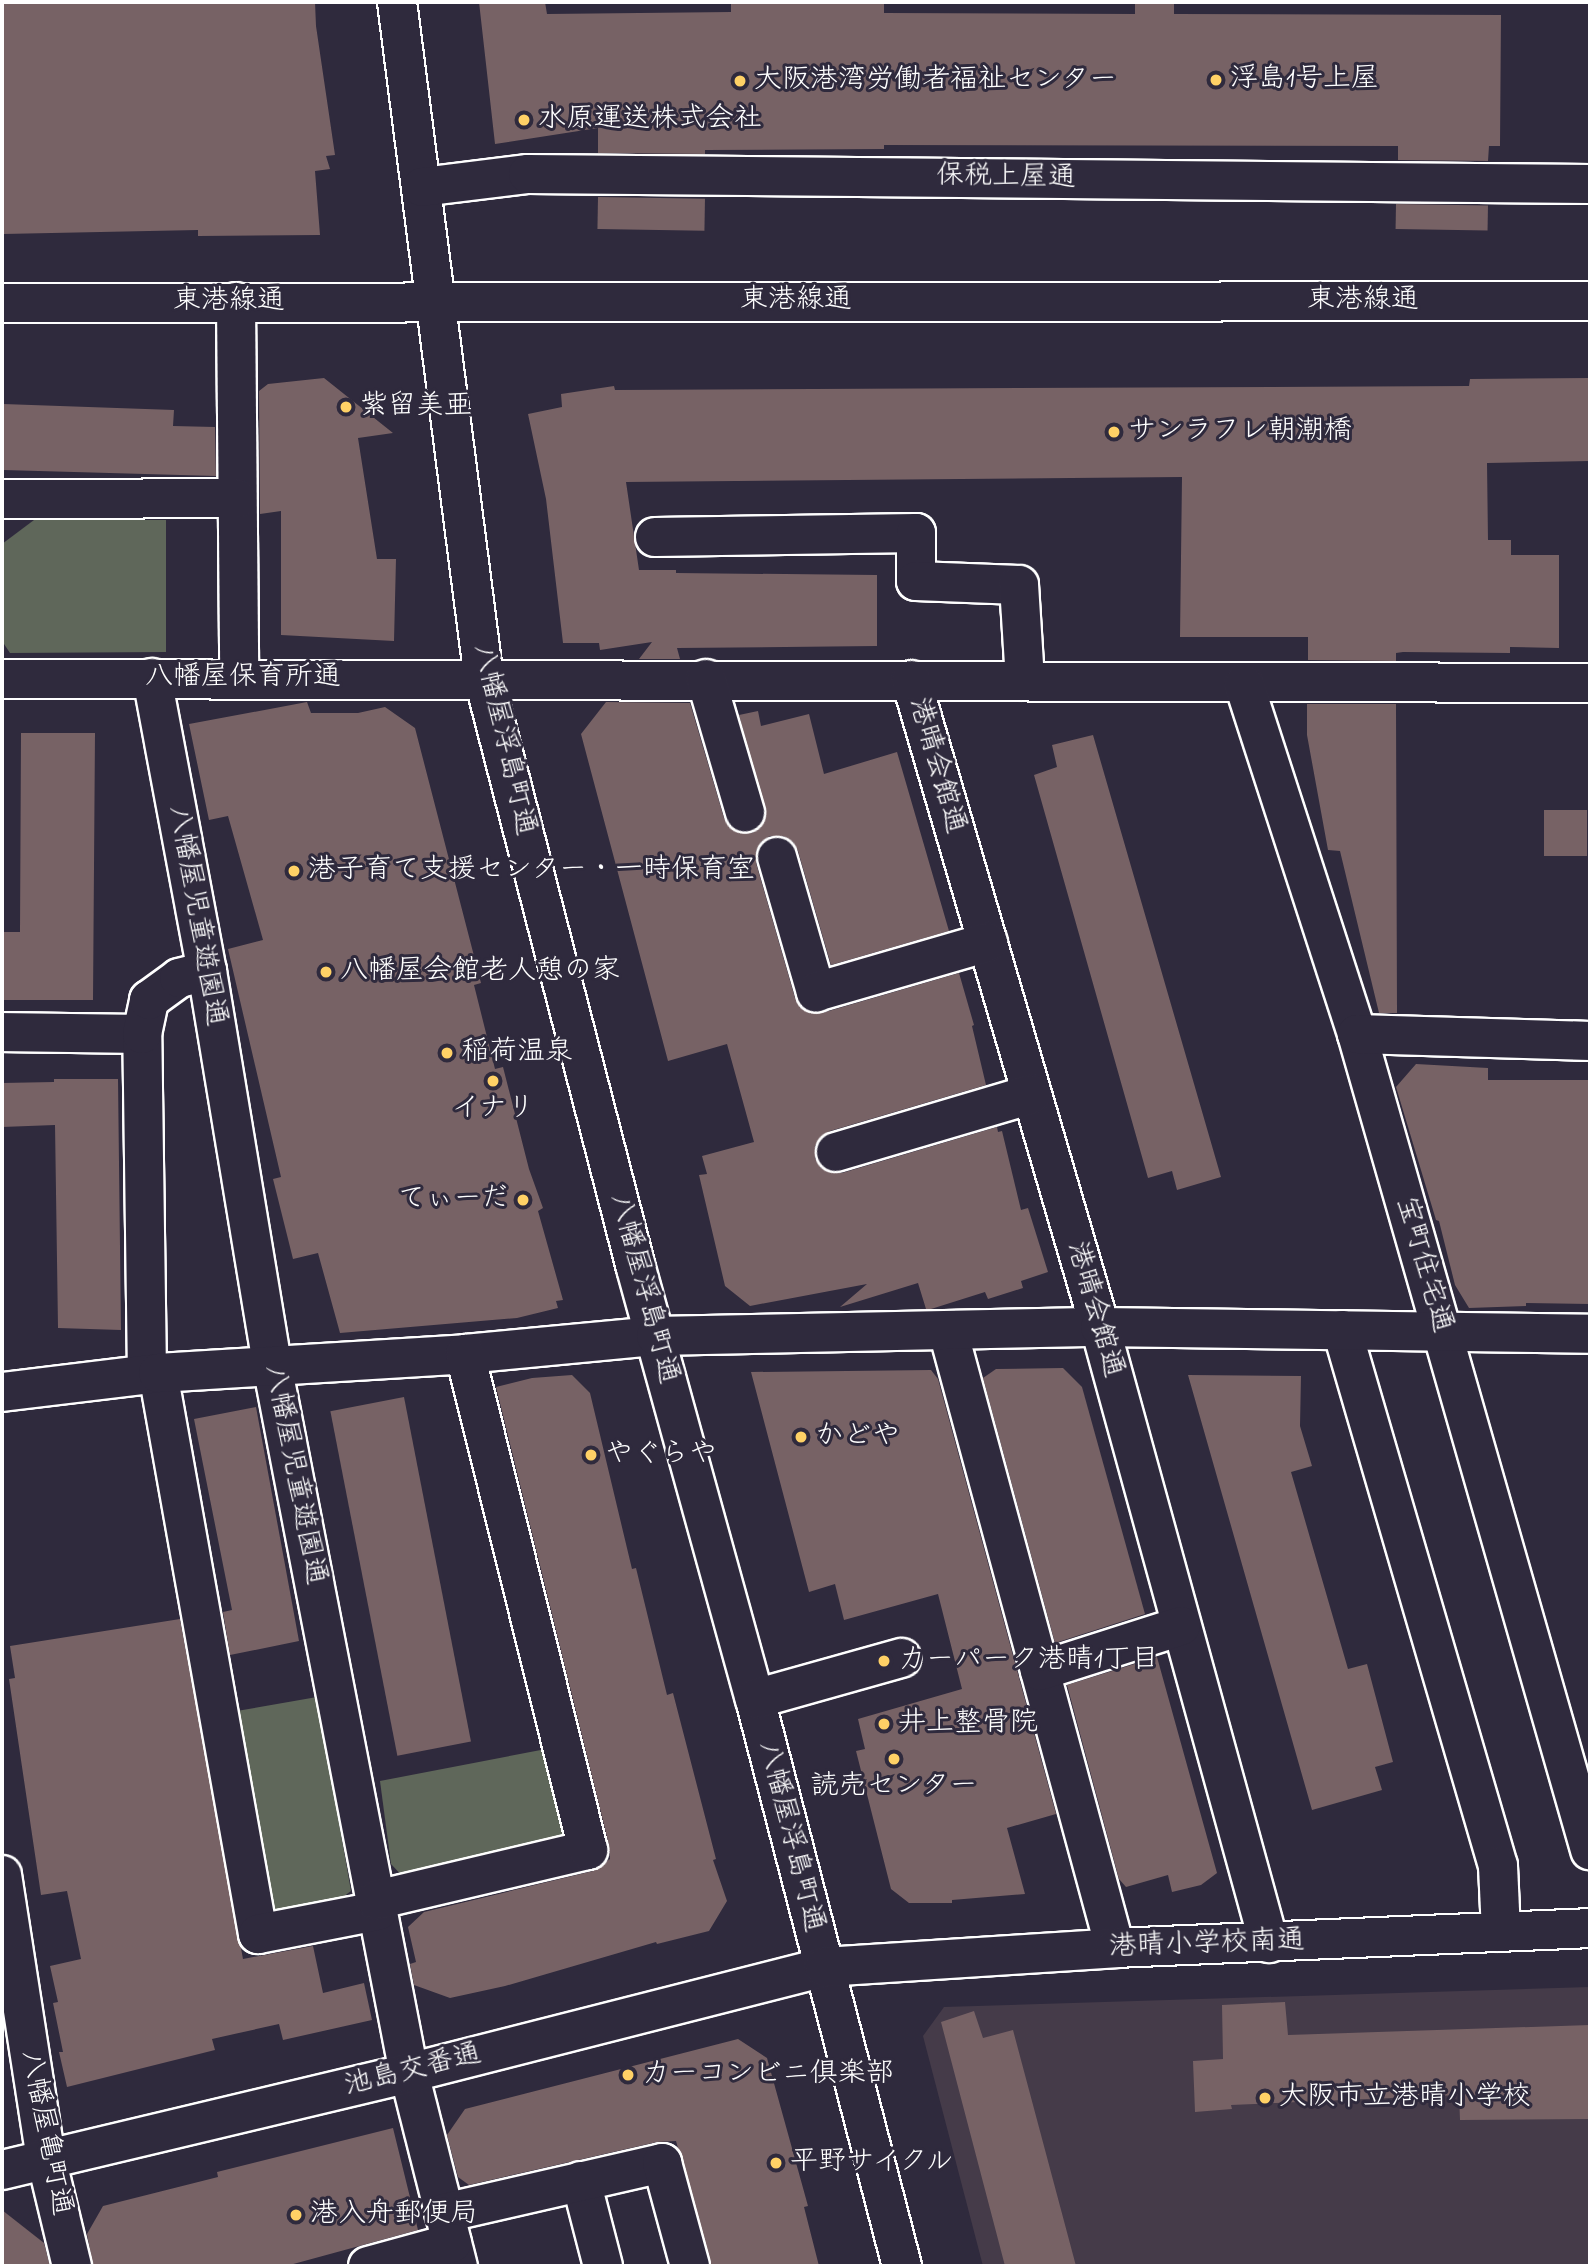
<!DOCTYPE html>
<meta charset="utf-8">
<style>
body{margin:0}
#map{position:relative;width:1592px;height:2268px;overflow:hidden;background:#2f2a3d;font-family:"Indie Flower","Klee One",sans-serif}
div>[style]{position:absolute}
[style*='--x']{left:calc(var(--x)*1px);top:calc(var(--y)*1px);width:calc(var(--w)*1px);rotate:calc(var(--a)*1deg)}
.built>*{inset:0;background:#453b49}
.green>*{inset:0;background:#5f675a}
.building>*{inset:0;background:#776265;transform-origin:0 0}
.roads{filter:drop-shadow(2px 0 #fff) drop-shadow(-2px 0 #fff) drop-shadow(0 2px #fff) drop-shadow(0 -2px #fff)}
.minor>*{height:38px;margin:-19px;padding:0 19px;transform-origin:19px;border-radius:19px;background:#2f2a3d}
.dots>*{width:19px;height:19px;translate:-50% -50%;box-sizing:border-box;border:4px solid #2f2a3d;border-radius:50%}
span{translate:-50% -50%;white-space:nowrap;text-align:center;line-height:1.15;-webkit-text-stroke:6px #2f2a3d;paint-order:stroke}
.poi-label{font-size:28px;color:#fff}
.left{translate:0 -50%;text-align:left}
.right{translate:-100% -50%;text-align:right}
.street-label{font-size:28px;color:#fff}
.frame{position:absolute;inset:0;border:4px solid #fff;pointer-events:none}
</style>
<div id="map">
<div class="built">
<div style="clip-path:polygon(1590px 1987px,1590px 2266px,983px 2266px,923px 2036px,944px 2007px)"></div>
</div>
<div class="green">
<div style="clip-path:polygon(34px 520px,166px 520px,166px 652px,10px 653px,2px 641px,2px 544px)"></div>
<div style="clip-path:polygon(317px 1697px,351px 1891px,327px 1909px,281px 1918px,264px 1896px,231px 1712px)"></div>
<div style="clip-path:polygon(546px 1749px,566px 1836px,406px 1880px,391px 1864px,380px 1781px)"></div>
</div>
<div class="building">
<div style="clip-path:polygon(2px 2px,315px 2px,316px 26px,335px 155px,326px 156px,330px 169px,315px 171px,320px 235px,198px 236px,198px 230px,3px 234px)"></div>
<div style="clip-path:polygon(479px 2px,545px 2px,547px 14px,731px 12px,731px 2px,884px 2px,884px 13px,1135px 14px,1135px 2px,1174px 2px,1174px 14px,1501px 15px,1500px 146px,1489px 146px,1488px 161px,1398px 160px,1398px 146px,884px 145px,884px 149px,705px 150px,705px 154px,598px 153px,598px 128px,495px 144px)"></div>
<div style="left:598px;top:197px;width:107px;height:32px;rotate:1deg"></div>
<div style="left:1396px;top:204px;width:92px;height:25px;rotate:1deg"></div>
<div style="clip-path:polygon(324px 378px,393px 433px,358px 438px,377px 559px,396px 559px,394px 641px,281px 635px,281px 511px,260px 514px,259px 391px,268px 384px)"></div>
<div style="clip-path:polygon(1590px 378px,1590px 461px,1487px 463px,1488px 540px,1511px 540px,1511px 555px,1559px 555px,1559px 648px,1510px 647px,1510px 653px,1403px 652px,1396px 653px,1396px 661px,1308px 660px,1308px 637px,1180px 637px,1182px 477px,626px 482px,639px 570px,676px 570px,676px 573px,877px 575px,877px 646px,677px 648px,680px 659px,639px 659px,652px 642px,600px 650px,599px 643px,563px 643px,546px 499px,528px 414px,562px 407px,561px 394px,614px 386px,615px 390px,1469px 386px,1470px 379px)"></div>
<div style="clip-path:polygon(3px 404px,174px 410px,173px 426px,215px 427px,216px 476px,3px 470px)"></div>
<div style="clip-path:polygon(307px 702px,311px 713px,358px 713px,385px 707px,415px 728px,481px 983px,474px 985px,495px 1069px,503px 1067px,529px 1169px,543px 1208px,538px 1211px,563px 1300px,556px 1301px,558px 1308px,517px 1318px,340px 1333px,318px 1253px,293px 1259px,273px 1179px,281px 1177px,228px 949px,263px 940px,228px 816px,209px 820px,189px 724px)"></div>
<div style="clip-path:polygon(606px 702px,690px 703px,724px 818px,730px 828px,741px 833px,752px 833px,760px 828px,766px 816px,739px 715px,758px 711px,761px 726px,809px 714px,824px 774px,897px 752px,949px 931px,831px 965px,798px 851px,793px 842px,783px 836px,770px 836px,761px 842px,756px 851px,756px 863px,795px 998px,801px 1008px,811px 1013px,822px 1013px,959px 973px,974px 1025px,972px 1026px,986px 1085px,830px 1131px,820px 1138px,815px 1146px,815px 1158px,821px 1168px,832px 1173px,842px 1173px,997px 1127px,998px 1132px,1002px 1131px,1021px 1210px,1028px 1208px,1048px 1272px,1021px 1281px,1023px 1288px,988px 1299px,985px 1292px,931px 1309px,926px 1309px,918px 1283px,840px 1307px,867px 1284px,750px 1306px,725px 1286px,699px 1175px,707px 1174px,702px 1156px,754px 1142px,727px 1044px,668px 1061px,581px 734px)"></div>
<div style="clip-path:polygon(1307px 704px,1396px 704px,1397px 1013px,1379px 1013px,1340px 851px,1328px 850px,1307px 735px)"></div>
<div style="clip-path:polygon(21px 733px,95px 733px,93px 1000px,2px 1000px,2px 932px,20px 932px)"></div>
<div style="clip-path:polygon(1093px 735px,1221px 1177px,1177px 1190px,1172px 1171px,1148px 1178px,1034px 775px,1057px 767px,1052px 745px)"></div>
<div style="left:1544px;top:810px;width:43px;height:46px"></div>
<div style="clip-path:polygon(1416px 1064px,1488px 1068px,1488px 1080px,1590px 1080px,1590px 1304px,1526px 1303px,1526px 1306px,1469px 1308px,1455px 1285px,1439px 1221px,1436px 1220px,1396px 1087px)"></div>
<div style="clip-path:polygon(54px 1079px,118px 1079px,121px 1330px,58px 1328px,55px 1125px,2px 1127px,2px 1083px,54px 1082px)"></div>
<div style="clip-path:polygon(1063px 1368px,1082px 1387px,1145px 1614px,1055px 1643px,983px 1378px,996px 1369px)"></div>
<div style="clip-path:polygon(931px 1370px,938px 1379px,1056px 1814px,1007px 1828px,1025px 1894px,952px 1900px,952px 1903px,909px 1903px,891px 1889px,856px 1751px,865px 1749px,858px 1719px,962px 1689px,938px 1594px,844px 1620px,835px 1584px,809px 1592px,751px 1372px)"></div>
<div style="clip-path:polygon(572px 1375px,590px 1393px,632px 1569px,636px 1568px,667px 1695px,673px 1693px,716px 1859px,713px 1860px,727px 1901px,709px 1931px,657px 1944px,656px 1942px,505px 1986px,450px 1998px,414px 1985px,410px 1964px,416px 1962px,408px 1927px,424px 1912px,593px 1871px,610px 1859px,609px 1845px,496px 1387px,532px 1378px)"></div>
<div style="clip-path:polygon(1188px 1375px,1301px 1376px,1300px 1426px,1312px 1466px,1291px 1472px,1348px 1669px,1367px 1664px,1393px 1762px,1375px 1767px,1382px 1790px,1312px 1810px)"></div>
<div style="left:404px;top:1397px;width:351px;height:75px;rotate:79deg"></div>
<div style="clip-path:polygon(256px 1407px,299px 1641px,230px 1655px,223px 1612px,232px 1610px,194px 1419px)"></div>
<div style="clip-path:polygon(180px 1619px,243px 1959px,313px 1946px,323px 1993px,364px 1983px,372px 2020px,283px 2040px,279px 2024px,212px 2039px,215px 2050px,67px 2087px,59px 2052px,63px 2052px,53px 2003px,58px 2002px,50px 1966px,81px 1959px,67px 1891px,41px 1895px,9px 1679px,15px 1678px,10px 1646px)"></div>
<div style="clip-path:polygon(1157px 1657px,1217px 1873px,1201px 1885px,1172px 1892px,1168px 1875px,1126px 1887px,1119px 1879px,1067px 1685px)"></div>
<div style="clip-path:polygon(1285px 2002px,1288px 2035px,1590px 2025px,1590px 2119px,1460px 2120px,1459px 2095px,1231px 2105px,1232px 2109px,1195px 2112px,1193px 2061px,1223px 2059px,1222px 2005px)"></div>
<div style="clip-path:polygon(974px 2011px,983px 2038px,1013px 2030px,1076px 2266px,1005px 2266px,941px 2022px)"></div>
<div style="clip-path:polygon(738px 2039px,767px 2058px,808px 2206px,804px 2207px,819px 2266px,711px 2266px,676px 2141px,657px 2142px,469px 2185px,458px 2177px,447px 2135px,465px 2109px)"></div>
<div style="clip-path:polygon(393px 2128px,418px 2230px,286px 2266px,93px 2266px,87px 2234px,103px 2206px,218px 2177px,217px 2172px)"></div>
<div style="clip-path:polygon(2px 2210px,44px 2243px,50px 2266px,2px 2266px)"></div>
</div>
<div class="roads">
<div class="minor">
<div style="--x:397;--y:2;--w:683;--a:82.68"></div>
<div style="--x:484;--y:679;--w:608;--a:75.53"></div>
<div style="--x:636;--y:1268;--w:447;--a:74.6"></div>
<div style="--x:755;--y:1699;--w:586;--a:75.47"></div>
<div style="--x:422;--y:187;--w:107;--a:-7"></div>
<div style="--x:528;--y:174;--w:1062;--a:0.54"></div>
<div style="--x:236;--y:302;--w:376;--a:89.5"></div>
<div style="--x:2;--y:303;--w:1588;--a:-0.07"></div>
<div style="--x:2;--y:499;--w:235;--a:-0.2"></div>
<div style="--x:655;--y:537;--w:261;--a:-0.9"></div>
<div style="--x:916;--y:533;--w:48;--a:90"></div>
<div style="--x:916;--y:581;--w:103;--a:2.2"></div>
<div style="--x:1019;--y:585;--w:96;--a:86.4"></div>
<div style="--x:152;--y:678;--w:298;--a:79.4"></div>
<div style="--x:207;--y:971;--w:399;--a:80.6"></div>
<div style="--x:272;--y:1365;--w:721;--a:79.05"></div>
<div style="--x:409;--y:2073;--w:199;--a:75.8"></div>
<div style="--x:2;--y:679;--w:1588;--a:0.14"></div>
<div style="--x:706;--y:679;--w:139;--a:73.7"></div>
<div style="--x:911;--y:680;--w:674;--a:73.72"></div>
<div style="--x:1100;--y:1327;--w:639;--a:74.66"></div>
<div style="--x:1244;--y:684;--w:368;--a:72.1"></div>
<div style="--x:1357;--y:1034;--w:849;--a:74.06"></div>
<div style="--x:777;--y:857;--w:141;--a:73.9"></div>
<div style="--x:816;--y:992;--w:179;--a:-16.2"></div>
<div style="--x:2;--y:1032;--w:140;--a:0.8"></div>
<div style="--x:1357;--y:1034;--w:233;--a:1.7"></div>
<div style="--x:836;--y:1152;--w:204;--a:-16.5"></div>
<div style="--x:1342;--y:1330;--w:558;--a:73.77"></div>
<div style="--x:1498;--y:1866;--w:66;--a:87.4"></div>
<div style="--x:948;--y:1331;--w:639;--a:74.85"></div>
<div style="--x:158;--y:1373;--w:570;--a:79.89"></div>
<div style="--x:258;--y:1934;--w:122;--a:-10.9"></div>
<div style="--x:147;--y:1374;--w:340;--a:-90.8"></div>
<div style="--x:142;--y:1034;--w:35;--a:-78"></div>
<div style="--x:149;--y:1000;--w:37;--a:-36"></div>
<div style="--x:179;--y:978;--w:29;--a:-14"></div>
<div style="--x:2;--y:1392;--w:157;--a:-6.9"></div>
<div style="--x:158;--y:1373;--w:308;--a:-3.5"></div>
<div style="--x:465;--y:1354;--w:192;--a:-5.4"></div>
<div style="--x:656;--y:1336;--w:444;--a:-1.2"></div>
<div style="--x:1100;--y:1327;--w:490;--a:0.8"></div>
<div style="--x:1040;--y:1671;--w:148;--a:-17.7"></div>
<div style="--x:755;--y:1699;--w:152;--a:-15.7"></div>
<div style="--x:2;--y:1875;--w:286;--a:81.2"></div>
<div style="--x:46;--y:2158;--w:111;--a:76.5"></div>
<div style="--x:376;--y:1900;--w:218;--a:-13.3"></div>
<div style="--x:588;--y:1850;--w:511;--a:-103.93"></div>
<div style="--x:2;--y:2170;--w:418;--a:-13.4"></div>
<div style="--x:409;--y:2073;--w:428;--a:-14.3"></div>
<div style="--x:824;--y:1967;--w:292;--a:-3.7"></div>
<div style="--x:1115;--y:1948;--w:475;--a:-2.4"></div>
<div style="--x:581;--y:2181;--w:88;--a:75.5"></div>
<div style="--x:444;--y:2213;--w:224;--a:-12.9"></div>
<div style="--x:662;--y:2163;--w:107;--a:74.8"></div>
<div style="--x:368;--y:2266;--w:87;--a:-15.3"></div>
</div>
</div>
<div class="dots">
<div style="left:1216px;top:80px;background:#ffd166"></div>
<div style="left:740px;top:81px;background:#ffd166"></div>
<div style="left:524px;top:120px;background:#ffd166"></div>
<div style="left:346px;top:407px;background:#ffd166"></div>
<div style="left:1114px;top:432px;background:#ffd166"></div>
<div style="left:294px;top:871px;background:#ffd166"></div>
<div style="left:326px;top:972px;background:#ffd166"></div>
<div style="left:447px;top:1053px;background:#ffd166"></div>
<div style="left:493px;top:1081px;background:#ffd166"></div>
<div style="left:523px;top:1200px;background:#ffd166"></div>
<div style="left:801px;top:1437px;background:#ffd166"></div>
<div style="left:591px;top:1455px;background:#ffd166"></div>
<div style="left:884px;top:1661px;background:#ffd166"></div>
<div style="left:884px;top:1724px;background:#ffd166"></div>
<div style="left:894px;top:1759px;background:#ffd166"></div>
<div style="left:628px;top:2075px;background:#ffd166"></div>
<div style="left:1265px;top:2098px;background:#ffd166"></div>
<div style="left:776px;top:2163px;background:#ffd166"></div>
<div style="left:296px;top:2215px;background:#ffd166"></div>
</div>
<div class="poi-label">
<span class="left" style="left:1230px;top:80px">浮島1号上屋</span>
<span class="left" style="left:754px;top:81px">大阪港湾労働者福祉センター</span>
<span class="left" style="left:538px;top:120px">水原運送株式会社</span>
<span class="left" style="left:360px;top:407px">紫留美亜</span>
<span class="left" style="left:1128px;top:432px">サンラフレ朝潮橋</span>
<span class="left" style="left:308px;top:871px">港子育て支援センター・一時保育室</span>
<span class="left" style="left:340px;top:972px">八幡屋会館老人憩の家</span>
<span class="left" style="left:461px;top:1053px">稲荷温泉</span>
<span style="left:493px;top:1109px">イナリ</span>
<span class="right" style="left:509px;top:1200px">てぃーだ</span>
<span class="left" style="left:815px;top:1437px">かどや</span>
<span class="left" style="left:605px;top:1455px">やぐらや</span>
<span class="left" style="left:898px;top:1661px">カーパーク港晴1丁目</span>
<span class="left" style="left:898px;top:1724px">井上整骨院</span>
<span style="left:894px;top:1787px">読売センター</span>
<span class="left" style="left:642px;top:2075px">カーコンビニ俱楽部</span>
<span class="left" style="left:1279px;top:2098px">大阪市立港晴小学校</span>
<span class="left" style="left:790px;top:2163px">平野サイクル</span>
<span class="left" style="left:310px;top:2215px">港入舟郵便局</span>
</div>
<div class="street-label">
<span style="left:1006px;top:178px;rotate:1deg">保税上屋通</span>
<span style="left:796px;top:301px">東港線通</span>
<span style="left:1363px;top:301px">東港線通</span>
<span style="left:229px;top:302px">東港線通</span>
<span style="left:243px;top:678px">八幡屋保育所通</span>
<span style="left:503px;top:740px;rotate:77deg">八幡屋浮島町通</span>
<span style="left:936px;top:766px;rotate:74deg">港晴会館通</span>
<span style="left:196px;top:916px;rotate:80deg">八幡屋児童遊園通</span>
<span style="left:1423px;top:1265px;rotate:74deg">宝町住宅通</span>
<span style="left:643px;top:1289px;rotate:75deg">八幡屋浮島町通</span>
<span style="left:1094px;top:1310px;rotate:74deg">港晴会館通</span>
<span style="left:294px;top:1475px;rotate:79deg">八幡屋児童遊園通</span>
<span style="left:790px;top:1837px;rotate:76deg">八幡屋浮島町通</span>
<span style="left:1207px;top:1945px;rotate:-2deg">港晴小学校南通</span>
<span style="left:413px;top:2071px;rotate:-14deg">池島交番通</span>
<span style="left:45px;top:2133px;rotate:79deg">八幡屋亀町通</span>
</div>
<div class="frame"></div>
</div>
